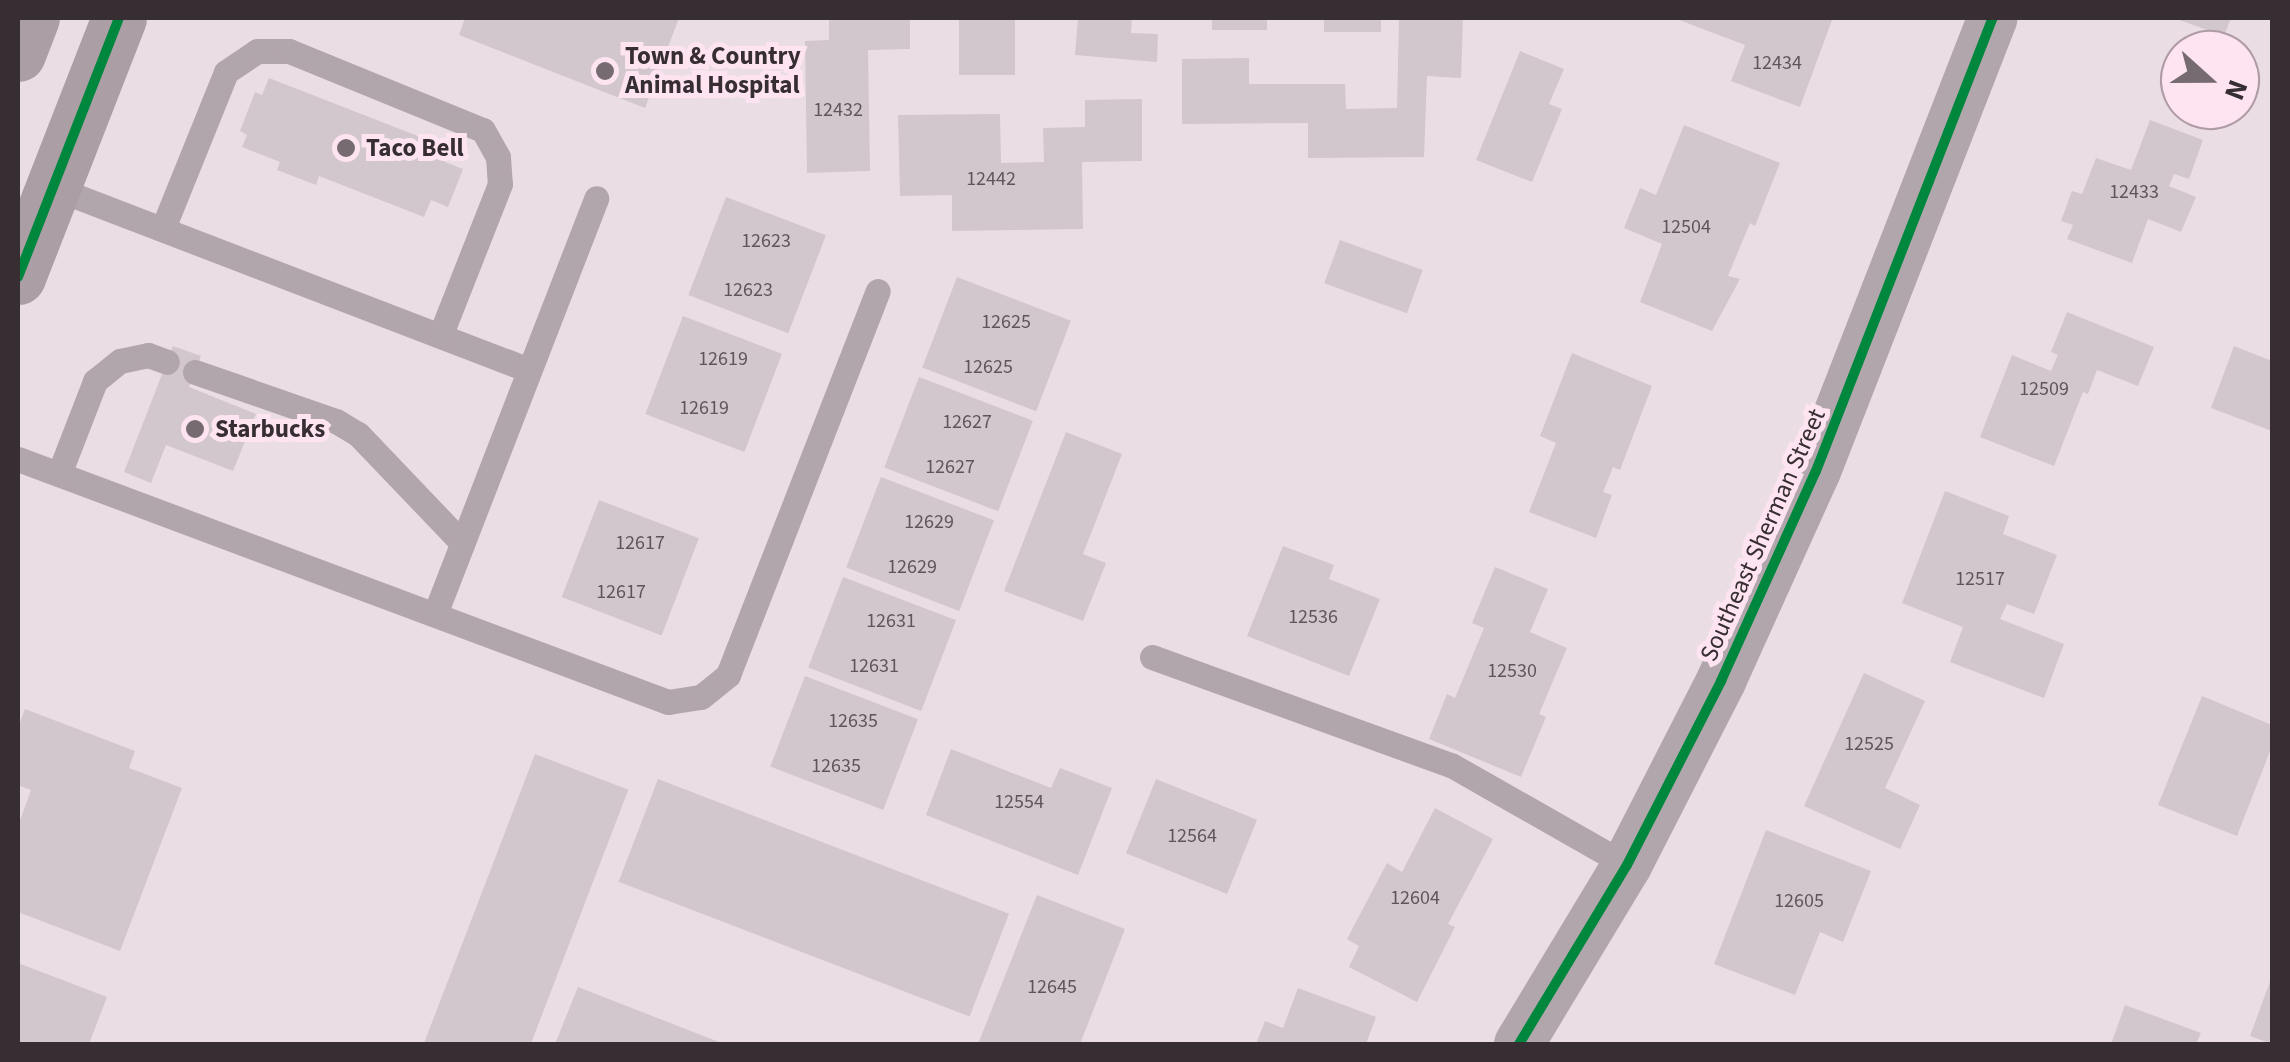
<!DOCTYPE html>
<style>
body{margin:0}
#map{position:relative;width:2290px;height:1062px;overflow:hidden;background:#ebdde4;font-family:"Source Sans 3",sans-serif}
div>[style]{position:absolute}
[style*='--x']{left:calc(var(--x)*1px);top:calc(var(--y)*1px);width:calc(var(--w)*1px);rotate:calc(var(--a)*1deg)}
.building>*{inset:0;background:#d2c7cd;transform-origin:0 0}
.service>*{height:25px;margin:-12.5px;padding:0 12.5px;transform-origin:12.5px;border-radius:12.5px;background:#b2a6ad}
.minor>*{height:50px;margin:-25px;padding:0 25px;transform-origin:25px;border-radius:25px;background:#b2a6ad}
.primary>*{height:55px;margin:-27.5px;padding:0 27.5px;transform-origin:27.5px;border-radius:27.5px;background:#ab9ea5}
.cycleway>*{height:10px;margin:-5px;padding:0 5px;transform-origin:5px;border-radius:5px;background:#00873e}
.dots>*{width:28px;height:28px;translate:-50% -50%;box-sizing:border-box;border:5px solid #fee4f1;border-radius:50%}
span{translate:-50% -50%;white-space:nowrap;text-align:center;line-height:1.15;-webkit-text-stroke:10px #fee4f1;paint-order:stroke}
.number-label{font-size:20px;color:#5f565b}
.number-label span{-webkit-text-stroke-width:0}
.poi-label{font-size:25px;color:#372e33;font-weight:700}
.left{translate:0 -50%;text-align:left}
.street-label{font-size:25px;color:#372e33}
.frame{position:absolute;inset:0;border:20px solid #372e33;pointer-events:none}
.north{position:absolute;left:2160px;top:30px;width:100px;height:100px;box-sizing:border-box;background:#fee4f1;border:2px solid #ae9ba5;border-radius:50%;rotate:111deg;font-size:28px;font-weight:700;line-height:40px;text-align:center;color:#372e33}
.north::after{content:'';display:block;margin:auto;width:35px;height:45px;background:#766b71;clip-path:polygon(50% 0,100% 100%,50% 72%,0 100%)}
</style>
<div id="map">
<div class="building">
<div style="clip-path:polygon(465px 18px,679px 18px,645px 108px,459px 35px)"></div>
<div style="clip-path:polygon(829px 18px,910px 18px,910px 49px,868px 50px,870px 171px,807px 173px,805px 41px,829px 40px)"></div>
<div style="left:959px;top:18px;width:56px;height:57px"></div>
<div style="clip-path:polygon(1078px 18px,1132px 18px,1131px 33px,1158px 34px,1157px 62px,1075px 55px)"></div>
<div style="left:1212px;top:18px;width:55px;height:12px"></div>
<div style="left:1324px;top:18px;width:57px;height:14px"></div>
<div style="clip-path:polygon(1399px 18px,1463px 18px,1461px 78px,1427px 76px,1424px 157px,1308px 158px,1308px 123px,1182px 124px,1182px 59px,1249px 58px,1249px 84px,1345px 84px,1346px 109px,1397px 108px)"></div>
<div style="clip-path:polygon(1674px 18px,1826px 18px,1832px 20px,1800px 107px,1731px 81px,1745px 45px)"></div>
<div style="clip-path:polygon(2174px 18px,2231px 18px,2224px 36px)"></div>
<div style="clip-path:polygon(1520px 51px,1564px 69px,1549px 104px,1562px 109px,1532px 182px,1476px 160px)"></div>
<div style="clip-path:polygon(269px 78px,451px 149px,445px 162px,463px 169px,448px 207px,431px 200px,424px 217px,319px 176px,316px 185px,277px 170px,280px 162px,242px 147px,247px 135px,240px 131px,255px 92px,262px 95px)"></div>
<div style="clip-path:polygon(1142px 99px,1142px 161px,1082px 162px,1083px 229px,952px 231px,952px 195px,900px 196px,898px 115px,1000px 114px,1001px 163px,1044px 162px,1043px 128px,1085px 127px,1085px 100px)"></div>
<div style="clip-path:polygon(2150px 120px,2203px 140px,2189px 179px,2174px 174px,2169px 186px,2196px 197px,2181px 232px,2148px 219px,2132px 263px,2067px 239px,2073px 225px,2061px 221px,2072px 191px,2082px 194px,2096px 158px,2131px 170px)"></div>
<div style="clip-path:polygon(1684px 125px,1780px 163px,1755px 226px,1750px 223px,1728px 276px,1740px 279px,1712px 331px,1640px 302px,1662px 244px,1624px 228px,1640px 188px,1656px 195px)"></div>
<div style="left:726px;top:197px;width:107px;height:105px;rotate:21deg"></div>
<div style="left:1340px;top:240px;width:88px;height:46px;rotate:20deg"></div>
<div style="left:957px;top:277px;width:122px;height:97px;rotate:21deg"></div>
<div style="clip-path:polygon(2067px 312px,2154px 347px,2138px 386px,2097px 370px,2088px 394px,2083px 392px,2054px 466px,1980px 437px,2012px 355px,2051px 371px,2058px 355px,2051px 352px)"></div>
<div style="left:683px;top:316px;width:106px;height:105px;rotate:21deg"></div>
<div style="clip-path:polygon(173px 346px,201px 356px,189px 387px,256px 414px,233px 471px,166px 445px,151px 483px,124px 472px)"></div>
<div style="clip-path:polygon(2234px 346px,2272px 361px,2272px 431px,2211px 408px)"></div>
<div style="clip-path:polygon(1572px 353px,1652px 386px,1620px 470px,1613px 467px,1603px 492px,1612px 495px,1596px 538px,1529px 512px,1556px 443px,1540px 436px)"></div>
<div style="left:919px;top:377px;width:122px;height:97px;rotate:21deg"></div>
<div style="clip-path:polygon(1066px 432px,1122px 454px,1083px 554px,1106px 563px,1083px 621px,1004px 591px)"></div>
<div style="left:881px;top:477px;width:121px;height:97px;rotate:21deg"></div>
<div style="clip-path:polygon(1945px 491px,2009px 516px,2003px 534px,2057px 555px,2034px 614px,2007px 604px,2000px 619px,2064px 644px,2044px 698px,1950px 662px,1963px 627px,1902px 603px)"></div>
<div style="left:599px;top:500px;width:107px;height:104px;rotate:21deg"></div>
<div style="clip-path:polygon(1283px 546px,1334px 565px,1329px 579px,1380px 599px,1349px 676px,1247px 636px)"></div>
<div style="clip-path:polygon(1495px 567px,1548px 589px,1530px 632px,1567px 648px,1539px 714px,1546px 717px,1521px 777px,1429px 739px,1447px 694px,1455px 698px,1484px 628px,1472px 623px)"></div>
<div style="left:843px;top:577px;width:121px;height:97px;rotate:21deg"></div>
<div style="clip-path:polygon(1864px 673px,1925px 701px,1885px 788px,1920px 805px,1900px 849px,1804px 806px)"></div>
<div style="left:805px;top:676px;width:121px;height:97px;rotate:21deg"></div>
<div style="clip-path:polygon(2202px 696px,2272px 725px,2272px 746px,2237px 836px,2158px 805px)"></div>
<div style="clip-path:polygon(25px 709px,135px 751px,129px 768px,182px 788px,120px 951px,18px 912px,18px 826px,31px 790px,18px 785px,18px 728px)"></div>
<div style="clip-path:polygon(951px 749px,1051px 788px,1060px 768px,1112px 788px,1078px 875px,926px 815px)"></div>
<div style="left:535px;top:754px;width:100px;height:311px;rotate:21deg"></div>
<div style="left:658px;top:779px;width:376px;height:110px;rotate:21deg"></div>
<div style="left:1156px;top:779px;width:109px;height:80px;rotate:22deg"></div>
<div style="clip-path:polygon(1435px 808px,1493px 839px,1448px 924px,1455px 927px,1417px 1002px,1349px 967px,1359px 946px,1347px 939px,1387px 863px,1402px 872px)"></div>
<div style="clip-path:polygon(1766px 830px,1871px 871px,1843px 942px,1820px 932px,1795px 995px,1714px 964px)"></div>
<div style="clip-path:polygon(1037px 895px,1125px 929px,1080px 1044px,978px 1044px)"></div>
<div style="clip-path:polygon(18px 963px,107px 997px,89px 1044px,18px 1044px)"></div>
<div style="clip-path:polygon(2272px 976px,2272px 1044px,2250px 1036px)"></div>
<div style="clip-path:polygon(578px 987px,724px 1044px,555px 1044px)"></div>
<div style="clip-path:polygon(1298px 988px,1376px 1017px,1366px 1044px,1256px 1044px,1265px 1021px,1283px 1028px)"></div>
<div style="clip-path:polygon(2125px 1005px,2201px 1033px,2196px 1044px,2111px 1044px)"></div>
</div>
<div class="service">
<div style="--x:52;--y:187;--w:511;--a:20.99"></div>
<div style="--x:163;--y:228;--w:168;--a:-68"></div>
<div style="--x:226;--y:72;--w:37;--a:-34"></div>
<div style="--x:257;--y:51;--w:32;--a:0"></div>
<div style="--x:289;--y:51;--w:209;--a:22.2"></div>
<div style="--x:483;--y:130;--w:31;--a:61"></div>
<div style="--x:498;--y:157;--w:27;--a:86"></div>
<div style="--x:500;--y:184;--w:163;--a:111.5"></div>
<div style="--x:195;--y:372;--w:149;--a:19.2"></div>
<div style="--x:336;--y:421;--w:26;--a:31"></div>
<div style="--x:358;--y:434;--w:151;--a:46.3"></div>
<div style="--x:18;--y:459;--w:694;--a:20.5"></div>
<div style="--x:668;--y:702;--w:33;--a:-9"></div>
<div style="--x:701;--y:697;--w:35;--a:-39"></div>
<div style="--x:728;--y:675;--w:412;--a:-68.7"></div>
<div style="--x:59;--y:474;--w:100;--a:-68.8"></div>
<div style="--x:95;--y:381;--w:32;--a:-39"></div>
<div style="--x:120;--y:361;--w:29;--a:-12"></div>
<div style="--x:148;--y:355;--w:20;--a:20"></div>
<div style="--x:435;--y:614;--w:446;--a:-68.8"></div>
<div style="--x:1152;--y:657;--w:318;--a:19.9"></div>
<div style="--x:1451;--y:765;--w:202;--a:29.6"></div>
</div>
<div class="minor">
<div style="--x:1519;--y:1044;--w:209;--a:-58.9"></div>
<div style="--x:1627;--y:865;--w:207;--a:-62.9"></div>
<div style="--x:1721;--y:681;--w:230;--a:-65.7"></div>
<div style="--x:1816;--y:471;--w:486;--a:-68.7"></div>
</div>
<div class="primary">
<div style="--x:18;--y:54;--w:39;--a:-69"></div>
<div style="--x:18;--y:277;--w:278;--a:-68.7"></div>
</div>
<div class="cycleway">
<div style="--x:18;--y:277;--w:278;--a:-68.7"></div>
<div style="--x:1519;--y:1044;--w:209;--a:-58.9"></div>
<div style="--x:1627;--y:865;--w:207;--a:-62.9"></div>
<div style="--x:1721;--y:681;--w:230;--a:-65.7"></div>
<div style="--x:1816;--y:471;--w:486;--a:-68.7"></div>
</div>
<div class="dots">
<div style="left:605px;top:71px;background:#766b71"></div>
<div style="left:346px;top:148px;background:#766b71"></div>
<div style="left:195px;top:429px;background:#766b71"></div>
</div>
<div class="number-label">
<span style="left:1777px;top:63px">12434</span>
<span style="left:838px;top:110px">12432</span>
<span style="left:991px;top:179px">12442</span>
<span style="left:2134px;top:192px">12433</span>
<span style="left:1686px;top:227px">12504</span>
<span style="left:766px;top:241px">12623</span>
<span style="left:748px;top:290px">12623</span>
<span style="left:1006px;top:322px">12625</span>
<span style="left:723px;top:359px">12619</span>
<span style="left:988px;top:367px">12625</span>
<span style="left:2044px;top:389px">12509</span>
<span style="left:704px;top:408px">12619</span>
<span style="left:967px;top:422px">12627</span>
<span style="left:950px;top:467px">12627</span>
<span style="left:929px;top:522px">12629</span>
<span style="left:640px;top:543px">12617</span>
<span style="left:912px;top:567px">12629</span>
<span style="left:1980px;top:579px">12517</span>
<span style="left:621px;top:592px">12617</span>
<span style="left:1313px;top:617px">12536</span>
<span style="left:891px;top:621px">12631</span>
<span style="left:874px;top:666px">12631</span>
<span style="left:1512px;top:671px">12530</span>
<span style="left:853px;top:721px">12635</span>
<span style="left:1869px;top:744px">12525</span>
<span style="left:836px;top:766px">12635</span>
<span style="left:1019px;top:802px">12554</span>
<span style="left:1192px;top:836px">12564</span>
<span style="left:1415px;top:898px">12604</span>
<span style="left:1799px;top:901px">12605</span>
<span style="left:1052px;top:987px">12645</span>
</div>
<div class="poi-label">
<span class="left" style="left:625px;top:71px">Town &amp; Country<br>Animal Hospital</span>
<span class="left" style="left:366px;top:148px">Taco Bell</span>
<span class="left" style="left:215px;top:429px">Starbucks</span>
</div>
<div class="street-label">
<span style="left:1763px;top:535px;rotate:-66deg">Southeast Sherman Street</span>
</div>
<div class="frame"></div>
<div class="north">N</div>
</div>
